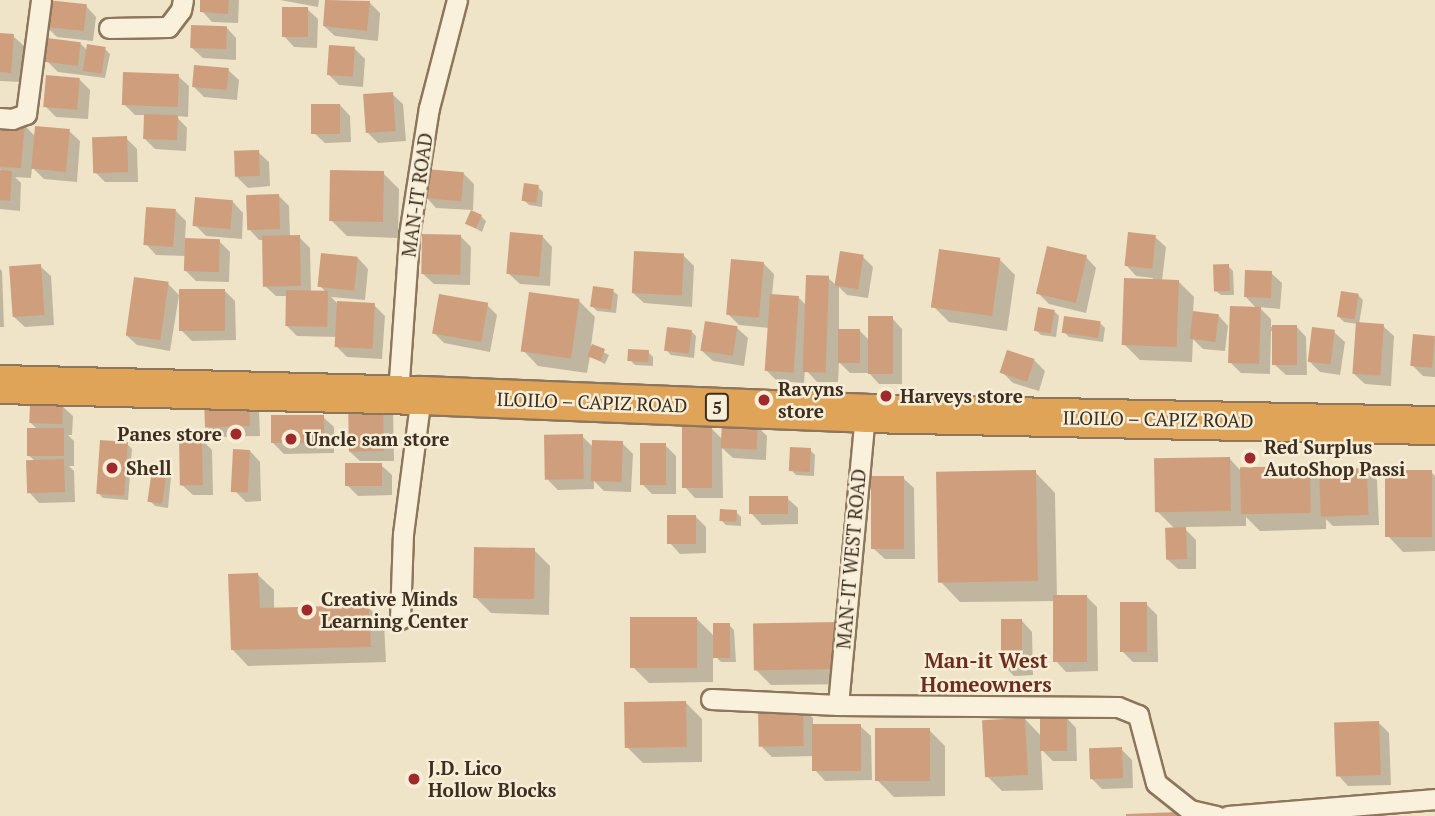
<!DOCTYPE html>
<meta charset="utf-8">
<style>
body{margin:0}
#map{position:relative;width:1435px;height:816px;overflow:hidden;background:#f0e4c8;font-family:"PT Serif",serif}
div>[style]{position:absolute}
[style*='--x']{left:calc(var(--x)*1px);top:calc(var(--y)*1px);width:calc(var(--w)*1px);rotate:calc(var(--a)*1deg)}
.shadow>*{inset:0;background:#0003}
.building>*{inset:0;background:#cf9f7d;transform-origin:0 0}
.roads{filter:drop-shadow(2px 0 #8d765c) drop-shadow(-2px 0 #8d765c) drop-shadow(0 2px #8d765c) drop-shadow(0 -2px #8d765c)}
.street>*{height:19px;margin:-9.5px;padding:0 9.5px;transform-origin:9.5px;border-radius:9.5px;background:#faf1dc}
.highway>*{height:37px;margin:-18.5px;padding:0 18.5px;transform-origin:18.5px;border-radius:18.5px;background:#e0a458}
.dots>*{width:19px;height:19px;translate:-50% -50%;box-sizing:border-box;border:4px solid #f7eed8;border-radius:50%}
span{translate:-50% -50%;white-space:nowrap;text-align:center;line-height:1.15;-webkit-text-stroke:5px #f7eed8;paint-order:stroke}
.shield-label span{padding:2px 5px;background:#f7eed8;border:2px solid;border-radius:5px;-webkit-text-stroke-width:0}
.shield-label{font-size:18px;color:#3d2e20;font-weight:700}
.street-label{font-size:19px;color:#3d2e20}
.poi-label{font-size:19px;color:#3d2e20;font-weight:700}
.left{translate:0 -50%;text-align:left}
.right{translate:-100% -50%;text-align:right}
.neighbourhood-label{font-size:21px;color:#6b2e1e;font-weight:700}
</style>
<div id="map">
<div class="shadow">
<div style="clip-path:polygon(202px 0,239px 0,238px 23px,212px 22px,202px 11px)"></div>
<div style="clip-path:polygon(280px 0,319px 0,318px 7px)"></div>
<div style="clip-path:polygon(326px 0,370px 3px,380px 13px,378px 41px,335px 36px,324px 26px)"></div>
<div style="clip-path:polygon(86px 6px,96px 17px,93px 41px,57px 37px,46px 26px)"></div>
<div style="clip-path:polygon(307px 9px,318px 19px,317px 48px,294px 47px,284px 36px)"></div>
<div style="clip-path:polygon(226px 27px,236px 38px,236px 60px,203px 58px,192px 48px)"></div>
<div style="clip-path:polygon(0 35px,13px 36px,24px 46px,22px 82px,0 81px)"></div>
<div style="clip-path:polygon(81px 44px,87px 50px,105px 49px,110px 54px,105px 78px,58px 72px,47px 61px)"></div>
<div style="clip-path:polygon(355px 49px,365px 59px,363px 87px,339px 85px,329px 75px)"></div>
<div style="clip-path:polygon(228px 70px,239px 80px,237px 100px,204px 97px,194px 87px)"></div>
<div style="clip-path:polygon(178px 76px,189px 86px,188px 117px,176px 116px,187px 128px,186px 151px,155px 149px,145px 139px,146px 115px,135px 115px,124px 104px)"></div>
<div style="clip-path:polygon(80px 80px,90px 90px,88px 119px,56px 117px,45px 106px)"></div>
<div style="clip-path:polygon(392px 94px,403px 104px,406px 141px,378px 143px,367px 132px)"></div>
<div style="clip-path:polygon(340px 105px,350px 116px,351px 142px,325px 143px,314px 133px)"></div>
<div style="clip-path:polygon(0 122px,24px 125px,36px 137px,69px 131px,80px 141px,77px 182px,44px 179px,32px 167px,31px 178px,15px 177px,21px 183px,20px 211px,0 209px,0 172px,3px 172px,0 169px)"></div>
<div style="clip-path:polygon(126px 138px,137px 149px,138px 182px,105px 182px,95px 172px)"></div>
<div style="clip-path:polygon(258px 152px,269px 162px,270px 186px,248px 188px,237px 177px)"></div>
<div style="clip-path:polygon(383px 173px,399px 189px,398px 238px,347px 236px,331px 220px)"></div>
<div style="clip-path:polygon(464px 174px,474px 184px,473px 210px,436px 208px,426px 197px)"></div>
<div style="clip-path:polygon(538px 187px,543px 192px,542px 207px,529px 205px,525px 201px)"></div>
<div style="clip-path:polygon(278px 195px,289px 206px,290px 237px,299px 237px,310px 248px,311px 292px,327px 293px,320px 286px,358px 258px,368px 269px,365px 300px,331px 297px,337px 303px,374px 305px,385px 316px,382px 359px,347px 357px,337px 347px,337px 337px,297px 336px,286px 325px,287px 296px,276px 296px,265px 286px,264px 240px,259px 240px,249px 229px)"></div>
<div style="clip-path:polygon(233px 202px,243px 213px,242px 239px,206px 236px,195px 225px)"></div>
<div style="clip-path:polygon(176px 211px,186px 221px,185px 240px,219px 241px,230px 252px,229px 282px,196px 281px,185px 270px,186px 256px,156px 255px,146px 244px)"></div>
<div style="clip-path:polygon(481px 216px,486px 221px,482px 232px,468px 224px)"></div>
<div style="clip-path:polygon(542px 236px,552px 247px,550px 286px,520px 284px,509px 274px)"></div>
<div style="clip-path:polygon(461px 237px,471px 247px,470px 285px,434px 284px,423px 274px)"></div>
<div style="clip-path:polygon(1155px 237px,1166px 247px,1162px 281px,1178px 281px,1194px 297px,1193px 312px,1218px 315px,1228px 326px,1225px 351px,1203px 349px,1193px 339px,1192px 362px,1140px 360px,1124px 344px,1153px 278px,1136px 276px,1126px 265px)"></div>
<div style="clip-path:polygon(684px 256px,694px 266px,692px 307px,644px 303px,633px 293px)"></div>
<div style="clip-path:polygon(863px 257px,873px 267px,868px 298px,847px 295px,839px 287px,839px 331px,860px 331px,869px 340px,892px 318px,902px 329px,902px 384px,879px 384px,869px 373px,850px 373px,839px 362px,838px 382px,817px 382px,805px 369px,804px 383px,777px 381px,766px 370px,769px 328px,739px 325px,729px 315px,763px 263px,774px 274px,772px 296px,799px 298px,807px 306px,828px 278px,836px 285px)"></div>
<div style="clip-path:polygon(1086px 257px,1096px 268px,1086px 313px,1049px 304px,1038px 293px)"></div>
<div style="clip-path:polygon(999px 259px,1015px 275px,1007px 331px,949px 322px,933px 306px)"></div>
<div style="clip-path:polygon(40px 266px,51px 276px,54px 325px,25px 327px,14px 317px)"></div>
<div style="clip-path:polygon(1228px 266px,1233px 271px,1234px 295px,1221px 295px,1216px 291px)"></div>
<div style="clip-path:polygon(0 269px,2px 271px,4px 327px,0 327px)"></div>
<div style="clip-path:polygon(1271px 273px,1282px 283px,1280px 309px,1259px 307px,1271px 319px,1271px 327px,1296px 326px,1306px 337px,1307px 375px,1286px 375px,1275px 365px,1274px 331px,1271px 331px,1270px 374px,1241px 373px,1231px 363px,1257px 309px,1245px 296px)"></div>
<div style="clip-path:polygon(168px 284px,179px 295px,170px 351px,137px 345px,126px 335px)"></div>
<div style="clip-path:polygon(224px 290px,235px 301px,236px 340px,192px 341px,181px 330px)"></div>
<div style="clip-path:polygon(613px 291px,618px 295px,616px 313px,597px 311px,592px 306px)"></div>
<div style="clip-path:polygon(1358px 295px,1363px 300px,1359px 324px,1383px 326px,1394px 336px,1391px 386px,1365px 384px,1354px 374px,1358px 324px,1344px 322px,1339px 317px)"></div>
<div style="clip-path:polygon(579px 301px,595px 317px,591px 346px,609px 355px,605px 364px,590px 356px,587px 373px,538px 366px,523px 350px)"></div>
<div style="clip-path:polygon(487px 305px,497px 315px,490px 352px,444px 343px,433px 332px)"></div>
<div style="clip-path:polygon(1054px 311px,1059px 316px,1056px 337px,1041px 335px,1036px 330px)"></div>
<div style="clip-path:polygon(1100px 323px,1105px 328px,1103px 342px,1069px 337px,1064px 332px)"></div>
<div style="clip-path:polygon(737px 328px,748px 338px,744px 366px,713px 361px,702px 351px)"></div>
<div style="clip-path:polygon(691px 331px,696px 336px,694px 358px,671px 355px,666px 350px)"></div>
<div style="clip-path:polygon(1334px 332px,1345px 342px,1340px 375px,1320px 372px,1308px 360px)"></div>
<div style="clip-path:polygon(1435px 338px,1435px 377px,1423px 376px,1413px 366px)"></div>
<div style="clip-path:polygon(648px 352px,653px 357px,653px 366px,635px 365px,630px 360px)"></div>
<div style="clip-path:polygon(1034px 360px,1045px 371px,1039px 391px,1013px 383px,1002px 372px)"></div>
<div style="clip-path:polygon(248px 400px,259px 410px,260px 436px,217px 437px,206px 426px)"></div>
<div style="clip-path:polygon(350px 400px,393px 410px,394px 461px,360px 461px,349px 451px)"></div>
<div style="clip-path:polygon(62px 406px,73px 416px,72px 435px,68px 435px,74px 441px,74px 466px,69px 466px,74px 471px,75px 502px,39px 503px,29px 492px,35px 461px,28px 455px,38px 430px,31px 423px)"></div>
<div style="clip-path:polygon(323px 417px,334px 427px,334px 453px,284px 454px,273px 443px)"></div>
<div style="clip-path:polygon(757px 426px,767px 436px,766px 460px,733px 458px,722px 448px,723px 498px,695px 498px,685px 487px,712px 429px,723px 440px)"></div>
<div style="clip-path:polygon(582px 436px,594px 448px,622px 443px,633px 454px,631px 492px,604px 491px,594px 481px,594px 489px,558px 490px,548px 480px)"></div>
<div style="clip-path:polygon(201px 439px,212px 450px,213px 495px,193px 495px,182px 485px)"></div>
<div style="clip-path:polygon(127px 444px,132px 449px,128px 500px,103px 498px,98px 493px)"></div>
<div style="clip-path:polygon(665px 445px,676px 456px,676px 494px,652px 494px,642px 484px)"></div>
<div style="clip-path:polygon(810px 450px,815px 455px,814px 476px,796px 475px,791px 470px)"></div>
<div style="clip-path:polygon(250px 451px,260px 462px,261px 501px,246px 502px,235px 491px)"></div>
<div style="clip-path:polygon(1230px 459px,1240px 470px,1309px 468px,1322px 480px,1367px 470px,1377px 480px,1379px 525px,1333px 526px,1326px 519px,1326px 529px,1260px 531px,1246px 517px,1246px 526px,1183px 527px,1196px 540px,1196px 569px,1178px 569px,1167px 559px,1175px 529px,1157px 511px)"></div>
<div style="clip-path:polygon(381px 465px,392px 475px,392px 495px,358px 496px,347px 485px)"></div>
<div style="clip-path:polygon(167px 472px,171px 477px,168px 508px,155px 506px,150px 501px)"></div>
<div style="clip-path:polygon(1035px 472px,1055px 493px,1057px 597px,1087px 597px,1097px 607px,1098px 671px,1066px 672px,1056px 661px,1055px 601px,960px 602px,940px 581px)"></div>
<div style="clip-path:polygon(1431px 472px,1435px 476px,1435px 551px,1403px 552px,1388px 536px)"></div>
<div style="clip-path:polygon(903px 478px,914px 488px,915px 559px,885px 559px,874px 549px)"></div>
<div style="clip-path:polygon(787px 498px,798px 508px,798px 524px,762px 525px,752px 514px)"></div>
<div style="clip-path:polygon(736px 512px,741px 517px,741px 526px,726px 525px,721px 520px)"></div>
<div style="clip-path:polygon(696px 517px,706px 527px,706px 553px,680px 554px,670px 543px)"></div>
<div style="clip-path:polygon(534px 550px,550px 566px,549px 615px,491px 613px,475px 597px)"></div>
<div style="clip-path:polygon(258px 575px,274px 590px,274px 610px,368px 607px,384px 623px,386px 662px,248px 666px,233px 650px)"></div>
<div style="clip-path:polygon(1146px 604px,1157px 615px,1158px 662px,1133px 662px,1123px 652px)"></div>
<div style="clip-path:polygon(696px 618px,715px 637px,729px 625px,734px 630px,736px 662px,721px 662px,713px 654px,713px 682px,649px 683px,633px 667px)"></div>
<div style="clip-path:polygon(1022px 621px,1032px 632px,1033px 675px,1014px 676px,1003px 665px)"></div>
<div style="clip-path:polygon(852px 640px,853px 684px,771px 685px,755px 669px)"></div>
<div style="clip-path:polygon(686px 703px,702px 719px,702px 762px,643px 763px,627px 747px)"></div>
<div style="clip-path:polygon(802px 708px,813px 718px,813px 726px,860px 726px,871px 736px,872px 780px,825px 781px,815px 770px,815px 756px,772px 757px,762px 747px)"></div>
<div style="clip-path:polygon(1066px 717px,1076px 728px,1077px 761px,1053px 761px,1041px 749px,1043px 790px,1002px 791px,986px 775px,1025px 719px,1042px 737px)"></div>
<div style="clip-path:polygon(1379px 723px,1389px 733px,1391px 785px,1348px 786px,1338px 775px)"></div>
<div style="clip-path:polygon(929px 730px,945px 746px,945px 796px,894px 797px,878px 781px)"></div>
<div style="clip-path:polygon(1121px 749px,1132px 760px,1133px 788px,1102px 789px,1091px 778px)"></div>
</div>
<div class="building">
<div style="left:47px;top:0;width:40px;height:27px;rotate:6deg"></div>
<div style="clip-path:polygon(200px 0,229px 0,228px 14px,200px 12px)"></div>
<div style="clip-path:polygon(325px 0,370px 1px,367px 31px,323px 26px)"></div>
<div style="left:282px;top:7px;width:26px;height:30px"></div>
<div style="left:191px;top:25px;width:36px;height:23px;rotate:2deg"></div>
<div style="left:0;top:33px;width:14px;height:39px;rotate:4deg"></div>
<div style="left:47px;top:38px;width:34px;height:24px;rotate:7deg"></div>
<div style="left:87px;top:44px;width:19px;height:27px;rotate:9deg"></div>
<div style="left:329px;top:45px;width:26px;height:30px;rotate:4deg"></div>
<div style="left:194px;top:65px;width:35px;height:22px;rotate:5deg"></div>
<div style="left:123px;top:72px;width:56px;height:33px;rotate:2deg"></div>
<div style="left:46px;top:75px;width:34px;height:32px;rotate:5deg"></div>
<div style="left:393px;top:92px;width:39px;height:30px;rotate:86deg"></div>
<div style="left:311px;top:104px;width:29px;height:30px"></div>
<div style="left:144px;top:114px;width:34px;height:25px;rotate:2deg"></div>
<div style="clip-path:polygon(0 121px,25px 123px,21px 168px,0 167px)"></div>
<div style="left:35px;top:126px;width:35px;height:43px;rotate:5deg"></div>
<div style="left:127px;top:136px;width:36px;height:35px;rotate:88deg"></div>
<div style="left:259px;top:150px;width:26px;height:25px;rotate:88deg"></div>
<div style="left:426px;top:169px;width:38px;height:29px;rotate:5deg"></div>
<div style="clip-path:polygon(0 170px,12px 171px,10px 201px,0 200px)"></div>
<div style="left:330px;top:170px;width:54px;height:51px;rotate:1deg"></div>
<div style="left:524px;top:183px;width:15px;height:18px;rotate:8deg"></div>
<div style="left:279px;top:194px;width:35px;height:33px;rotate:88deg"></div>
<div style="left:195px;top:197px;width:38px;height:29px;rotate:5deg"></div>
<div style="left:146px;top:207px;width:30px;height:38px;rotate:4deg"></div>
<div style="left:471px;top:210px;width:12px;height:15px;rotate:24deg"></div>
<div style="left:510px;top:232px;width:33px;height:42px;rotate:5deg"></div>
<div style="left:1128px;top:232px;width:28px;height:34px;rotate:6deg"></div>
<div style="left:422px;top:234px;width:39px;height:40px;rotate:1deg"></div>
<div style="left:300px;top:235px;width:51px;height:38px;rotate:89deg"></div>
<div style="left:185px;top:238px;width:35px;height:33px;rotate:2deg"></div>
<div style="left:1047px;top:246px;width:41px;height:49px;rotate:13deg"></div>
<div style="left:939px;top:249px;width:62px;height:59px;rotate:8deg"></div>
<div style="left:634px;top:251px;width:50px;height:42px;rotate:3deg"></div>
<div style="left:840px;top:251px;width:24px;height:35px;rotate:9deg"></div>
<div style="left:321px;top:253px;width:37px;height:34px;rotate:6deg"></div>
<div style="left:731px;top:259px;width:33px;height:56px;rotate:5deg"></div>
<div style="left:41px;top:264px;width:51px;height:32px;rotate:86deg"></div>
<div style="left:1229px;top:264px;width:27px;height:16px;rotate:88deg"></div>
<div style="left:1245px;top:270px;width:27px;height:27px;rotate:2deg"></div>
<div style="left:806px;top:275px;width:23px;height:97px;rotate:2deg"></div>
<div style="left:134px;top:277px;width:35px;height:59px;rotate:8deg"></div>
<div style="left:1124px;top:278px;width:55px;height:67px;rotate:2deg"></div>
<div style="left:593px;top:286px;width:21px;height:21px;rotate:8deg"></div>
<div style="left:179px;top:289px;width:46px;height:42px"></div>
<div style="left:286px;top:290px;width:42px;height:36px;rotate:1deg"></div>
<div style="left:1341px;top:291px;width:18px;height:26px;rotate:9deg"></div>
<div style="left:529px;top:292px;width:51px;height:60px;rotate:8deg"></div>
<div style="left:439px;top:294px;width:50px;height:40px;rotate:10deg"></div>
<div style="left:770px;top:294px;width:29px;height:77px;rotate:4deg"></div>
<div style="left:337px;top:301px;width:38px;height:46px;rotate:3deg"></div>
<div style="left:1230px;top:306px;width:31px;height:57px;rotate:2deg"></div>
<div style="left:1038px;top:307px;width:17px;height:24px;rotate:10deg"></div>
<div style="left:1193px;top:311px;width:26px;height:28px;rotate:7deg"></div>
<div style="left:868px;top:316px;width:25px;height:58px"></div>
<div style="left:1064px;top:316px;width:37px;height:17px;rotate:8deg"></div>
<div style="left:705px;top:321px;width:33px;height:30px;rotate:9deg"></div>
<div style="left:1356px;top:322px;width:28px;height:52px;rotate:4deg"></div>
<div style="left:1272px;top:325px;width:25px;height:40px"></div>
<div style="left:667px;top:327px;width:25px;height:24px;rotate:7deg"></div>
<div style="left:1312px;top:327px;width:23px;height:35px;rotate:7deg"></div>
<div style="left:838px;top:329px;width:22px;height:34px"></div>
<div style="left:1413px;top:334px;width:22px;height:32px;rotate:5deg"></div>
<div style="left:592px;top:344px;width:14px;height:13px;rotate:21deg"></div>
<div style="left:628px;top:349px;width:21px;height:12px;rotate:3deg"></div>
<div style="left:1007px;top:350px;width:29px;height:24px;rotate:18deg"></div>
<div style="left:383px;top:397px;width:54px;height:35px;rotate:89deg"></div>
<div style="left:249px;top:398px;width:28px;height:45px;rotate:88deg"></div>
<div style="left:30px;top:403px;width:33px;height:20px;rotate:2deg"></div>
<div style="left:324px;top:415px;width:28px;height:53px;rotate:90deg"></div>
<div style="left:722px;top:422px;width:36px;height:26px;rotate:3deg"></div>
<div style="left:682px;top:427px;width:30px;height:61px"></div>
<div style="left:27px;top:428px;width:37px;height:28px"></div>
<div style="left:583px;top:434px;width:45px;height:39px;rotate:89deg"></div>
<div style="left:202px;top:437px;width:48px;height:23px;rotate:89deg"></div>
<div style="left:100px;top:440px;width:28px;height:54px;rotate:4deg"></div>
<div style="left:592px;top:440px;width:31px;height:41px;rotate:2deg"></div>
<div style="left:640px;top:443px;width:26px;height:42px"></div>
<div style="left:790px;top:447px;width:21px;height:24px;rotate:3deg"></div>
<div style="left:233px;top:449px;width:17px;height:43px;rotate:3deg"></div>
<div style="left:1230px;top:457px;width:54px;height:76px;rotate:89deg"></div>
<div style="left:64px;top:459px;width:33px;height:38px;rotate:88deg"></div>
<div style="left:345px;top:463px;width:37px;height:23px"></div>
<div style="left:1310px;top:466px;width:47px;height:70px;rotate:89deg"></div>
<div style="left:1367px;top:468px;width:47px;height:48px;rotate:88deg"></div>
<div style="left:152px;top:469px;width:15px;height:33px;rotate:8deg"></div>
<div style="left:1036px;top:470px;width:111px;height:100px;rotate:89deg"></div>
<div style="left:1385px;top:470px;width:47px;height:67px"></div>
<div style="left:871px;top:476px;width:33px;height:73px"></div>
<div style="left:788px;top:496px;width:18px;height:39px;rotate:90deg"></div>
<div style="left:720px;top:509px;width:17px;height:12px;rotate:3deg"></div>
<div style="left:667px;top:515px;width:29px;height:29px"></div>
<div style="left:1186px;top:527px;width:32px;height:21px;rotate:88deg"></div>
<div style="left:474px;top:547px;width:61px;height:51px;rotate:1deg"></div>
<div style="clip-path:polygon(258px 573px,260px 608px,369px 605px,371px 647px,231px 650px,228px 574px)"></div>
<div style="left:1053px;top:595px;width:34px;height:67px"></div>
<div style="left:1120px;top:602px;width:27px;height:50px"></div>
<div style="left:630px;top:617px;width:67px;height:51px"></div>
<div style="left:1001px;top:619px;width:21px;height:47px"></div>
<div style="left:837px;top:622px;width:47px;height:84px;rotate:89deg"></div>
<div style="left:713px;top:623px;width:17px;height:35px"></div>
<div style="left:686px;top:701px;width:46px;height:62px;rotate:89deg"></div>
<div style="left:803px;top:706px;width:40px;height:45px;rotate:89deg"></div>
<div style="left:1067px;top:715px;width:36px;height:27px;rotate:90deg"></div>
<div style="left:1025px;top:718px;width:57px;height:43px;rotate:87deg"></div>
<div style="left:1379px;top:721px;width:54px;height:45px;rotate:88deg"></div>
<div style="left:812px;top:724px;width:49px;height:47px"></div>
<div style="left:930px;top:728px;width:53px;height:55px;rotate:90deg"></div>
<div style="left:1122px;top:747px;width:31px;height:33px;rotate:88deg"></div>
<div style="clip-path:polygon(1179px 812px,1179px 816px,1126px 816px,1126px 814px)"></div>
</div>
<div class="roads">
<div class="street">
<div style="--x:109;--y:28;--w:59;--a:-1"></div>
<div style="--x:168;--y:27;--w:21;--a:-53"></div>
<div style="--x:181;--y:10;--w:10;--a:-79"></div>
<div style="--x:0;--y:118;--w:12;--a:5"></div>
<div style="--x:12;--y:119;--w:15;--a:-20"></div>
<div style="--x:26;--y:114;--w:115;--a:-82.5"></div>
<div style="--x:398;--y:394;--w:159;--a:-86"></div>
<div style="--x:409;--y:235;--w:129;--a:-81.1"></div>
<div style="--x:429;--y:108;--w:112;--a:-75.5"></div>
<div style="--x:400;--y:619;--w:85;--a:-88"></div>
<div style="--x:403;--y:534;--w:140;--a:-82.6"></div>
<div style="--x:711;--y:699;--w:127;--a:2.7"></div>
<div style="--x:838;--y:705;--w:280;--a:0.4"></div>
<div style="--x:1118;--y:707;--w:22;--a:22"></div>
<div style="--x:1138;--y:715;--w:70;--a:75.2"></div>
<div style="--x:1156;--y:783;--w:43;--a:38.5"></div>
<div style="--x:1190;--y:810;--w:27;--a:13"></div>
<div style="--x:838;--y:705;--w:293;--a:-84.7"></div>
<div style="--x:1228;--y:816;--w:208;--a:-4.7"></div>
</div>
<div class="highway">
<div style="--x:0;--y:384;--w:421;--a:1.5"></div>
<div style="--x:421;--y:395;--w:444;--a:2.3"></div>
<div style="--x:865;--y:413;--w:570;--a:1.21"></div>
</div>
</div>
<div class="dots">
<div style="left:886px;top:396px;background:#9e2a2b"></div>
<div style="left:764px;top:400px;background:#9e2a2b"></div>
<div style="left:236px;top:434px;background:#9e2a2b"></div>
<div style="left:291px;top:439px;background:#9e2a2b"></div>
<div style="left:1250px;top:458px;background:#9e2a2b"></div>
<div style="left:112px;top:468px;background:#9e2a2b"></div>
<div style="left:307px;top:610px;background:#9e2a2b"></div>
<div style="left:414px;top:779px;background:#9e2a2b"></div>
</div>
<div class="shield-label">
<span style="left:717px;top:407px">5</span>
</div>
<div class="street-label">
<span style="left:417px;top:195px;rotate:-82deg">MAN-IT ROAD</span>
<span style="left:592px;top:402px;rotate:2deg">ILOILO – CAPIZ ROAD</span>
<span style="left:1158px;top:419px;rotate:1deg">ILOILO – CAPIZ ROAD</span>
<span style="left:851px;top:559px;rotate:-85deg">MAN-IT WEST ROAD</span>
</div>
<div class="poi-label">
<span class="left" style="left:778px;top:400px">Ravyns<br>store</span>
<span class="left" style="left:900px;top:396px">Harveys store</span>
<span class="right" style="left:222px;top:434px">Panes store</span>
<span class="left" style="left:305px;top:439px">Uncle sam store</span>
<span class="left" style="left:1264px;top:458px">Red Surplus<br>AutoShop Passi</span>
<span class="left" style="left:126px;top:468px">Shell</span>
<span class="left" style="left:321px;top:610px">Creative Minds<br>Learning Center</span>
<span class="left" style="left:428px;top:779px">J.D. Lico<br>Hollow Blocks</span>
</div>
<div class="neighbourhood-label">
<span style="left:986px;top:672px">Man-it West<br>Homeowners</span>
</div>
</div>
